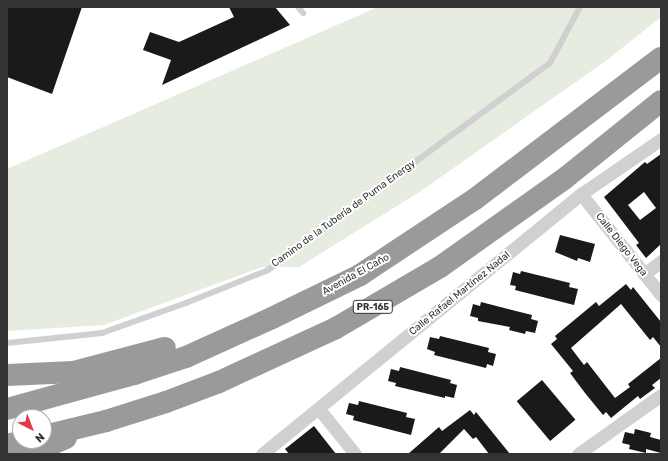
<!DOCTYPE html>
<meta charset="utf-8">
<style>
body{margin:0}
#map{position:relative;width:668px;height:461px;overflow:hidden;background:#fff;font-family:Rubik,sans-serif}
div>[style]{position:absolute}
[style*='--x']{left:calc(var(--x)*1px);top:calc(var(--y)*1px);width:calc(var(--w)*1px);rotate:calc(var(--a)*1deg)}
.green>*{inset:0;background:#e6ecdf}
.building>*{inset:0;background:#1a1a1a;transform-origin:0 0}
.service>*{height:6px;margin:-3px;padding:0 3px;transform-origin:3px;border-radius:3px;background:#d0d0d0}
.minor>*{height:13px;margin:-6.5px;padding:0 6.5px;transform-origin:6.5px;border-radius:6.5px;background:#d0d0d0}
.motorway>*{height:22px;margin:-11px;padding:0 11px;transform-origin:11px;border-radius:11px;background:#9a9a9a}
span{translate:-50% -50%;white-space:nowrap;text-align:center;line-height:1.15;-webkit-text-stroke:4px #fff;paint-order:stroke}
.shield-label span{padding:1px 3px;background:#fff;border:1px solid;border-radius:3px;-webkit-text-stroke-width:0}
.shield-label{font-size:9px;color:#333;font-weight:700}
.street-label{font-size:10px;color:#333}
.frame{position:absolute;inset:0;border:8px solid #333;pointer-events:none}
.north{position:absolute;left:12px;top:409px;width:40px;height:40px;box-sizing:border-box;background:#fff;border:1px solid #adadad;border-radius:50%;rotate:138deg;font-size:11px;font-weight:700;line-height:16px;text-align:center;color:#333}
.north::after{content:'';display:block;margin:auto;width:14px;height:18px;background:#e63946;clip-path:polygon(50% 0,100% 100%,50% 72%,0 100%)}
</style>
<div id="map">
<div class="green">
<div style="clip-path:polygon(378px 7px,661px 7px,661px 17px,607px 60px,421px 191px,299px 267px,262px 267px,104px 325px,7px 331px,7px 169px)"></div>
</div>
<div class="building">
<div style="clip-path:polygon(7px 7px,82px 7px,52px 94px,7px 77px)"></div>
<div style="clip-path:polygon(229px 7px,275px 7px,290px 25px,162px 85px,171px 60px,143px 50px,150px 32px,179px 42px,234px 17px)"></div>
<div style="clip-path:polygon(evenodd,661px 154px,661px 244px,646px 258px,636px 245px,639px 243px,604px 197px,645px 162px,647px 164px,661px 154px,644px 192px,656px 208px,640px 220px,628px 205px,644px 192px)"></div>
<div style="clip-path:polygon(560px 235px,595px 244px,590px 262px,578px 258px,577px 261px,555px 252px)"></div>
<div style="clip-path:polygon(521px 271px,570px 283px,569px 287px,578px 289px,574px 305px,515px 290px,516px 286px,510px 285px,513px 272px,520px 274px)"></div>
<div style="clip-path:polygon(626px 284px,631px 290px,633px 287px,661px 322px,661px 347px,653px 337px,650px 340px,621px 304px,571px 348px,584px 365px,587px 362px,615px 398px,630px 387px,628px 384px,661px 358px,661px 378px,652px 385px,655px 388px,640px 399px,638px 396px,611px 418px,606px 412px,603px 415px,585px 393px,570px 373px,573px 371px,551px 344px,557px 339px,555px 336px,596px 302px,599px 306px)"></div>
<div style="clip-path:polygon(481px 302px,532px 315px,531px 319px,538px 321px,535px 333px,526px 331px,525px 334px,509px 330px,510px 327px,478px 321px,478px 318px,470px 316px,473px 304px,480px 306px)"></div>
<div style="clip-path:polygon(440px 336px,489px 348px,488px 352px,496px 354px,493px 366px,487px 364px,486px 368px,434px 355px,435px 352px,427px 349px,430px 337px,439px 339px)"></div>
<div style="clip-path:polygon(400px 367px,451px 380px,450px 383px,457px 385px,454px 398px,445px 396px,445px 398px,395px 386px,396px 383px,388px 381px,391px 369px,399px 371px)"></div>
<div style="left:542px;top:380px;width:52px;height:33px;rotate:50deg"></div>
<div style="clip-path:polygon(359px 401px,407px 413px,406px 417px,415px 419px,411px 435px,353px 420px,354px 416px,346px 414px,349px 403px,358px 405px)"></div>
<div style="clip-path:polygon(470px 410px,474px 415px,476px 412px,510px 454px,489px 454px,476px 437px,473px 439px,464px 429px,439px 454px,408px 454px,439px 427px,442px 431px)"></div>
<div style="clip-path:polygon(314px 426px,336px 454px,289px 454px,285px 449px)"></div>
<div style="clip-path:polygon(635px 429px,651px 433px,650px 437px,661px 440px,661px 453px,646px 449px,646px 453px,629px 449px,630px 445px,622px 443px,625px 432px,634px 434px)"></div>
</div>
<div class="service">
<div style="--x:298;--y:7;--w:8;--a:50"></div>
<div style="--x:7;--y:343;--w:96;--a:-6"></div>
<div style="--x:102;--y:333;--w:89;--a:-19.7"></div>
<div style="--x:186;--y:303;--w:88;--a:-21.9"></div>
<div style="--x:268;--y:270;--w:350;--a:-36.3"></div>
<div style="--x:550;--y:63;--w:64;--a:-61.8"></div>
</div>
<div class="minor">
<div style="--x:581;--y:194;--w:129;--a:51.6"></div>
<div style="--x:644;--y:274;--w:21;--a:-37"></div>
<div style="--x:319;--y:409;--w:58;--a:51.3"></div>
<div style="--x:262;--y:454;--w:412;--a:-39.2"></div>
<div style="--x:581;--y:194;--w:97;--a:-34.5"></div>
<div style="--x:578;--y:454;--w:102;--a:-35.4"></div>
</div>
<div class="motorway">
<div style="--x:7;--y:375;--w:67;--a:-2.6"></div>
<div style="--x:74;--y:372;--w:94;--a:-14.8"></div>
<div style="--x:7;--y:409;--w:132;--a:-15.4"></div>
<div style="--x:134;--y:374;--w:55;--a:-18.1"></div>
<div style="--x:186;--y:357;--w:94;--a:-24.4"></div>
<div style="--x:272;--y:318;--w:98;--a:-26"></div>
<div style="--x:360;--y:275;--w:138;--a:-33.5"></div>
<div style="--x:475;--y:199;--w:233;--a:-37.2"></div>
<div style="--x:44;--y:436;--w:64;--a:-13.6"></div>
<div style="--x:106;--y:421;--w:63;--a:-17.6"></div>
<div style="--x:166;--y:402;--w:57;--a:-20.7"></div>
<div style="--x:219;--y:382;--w:129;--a:-24.8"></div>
<div style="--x:336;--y:328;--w:121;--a:-30.4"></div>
<div style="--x:440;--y:267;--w:152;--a:-35.4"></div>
<div style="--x:564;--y:179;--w:124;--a:-38.8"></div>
<div style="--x:7;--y:445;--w:16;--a:-14"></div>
<div style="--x:28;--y:454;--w:41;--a:-22.8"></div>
</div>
<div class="shield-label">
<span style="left:373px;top:307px">PR-165</span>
</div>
<div class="street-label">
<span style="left:344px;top:214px;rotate:-36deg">Camino de la Tubería de Puma Energy</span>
<span style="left:621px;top:245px;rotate:52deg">Calle Diego Vega</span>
<span style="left:356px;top:275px;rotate:-29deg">Avenida El Caño</span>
<span style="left:460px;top:294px;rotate:-39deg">Calle Rafael Martínez Nadal</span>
</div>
<div class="frame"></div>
<div class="north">N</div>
</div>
